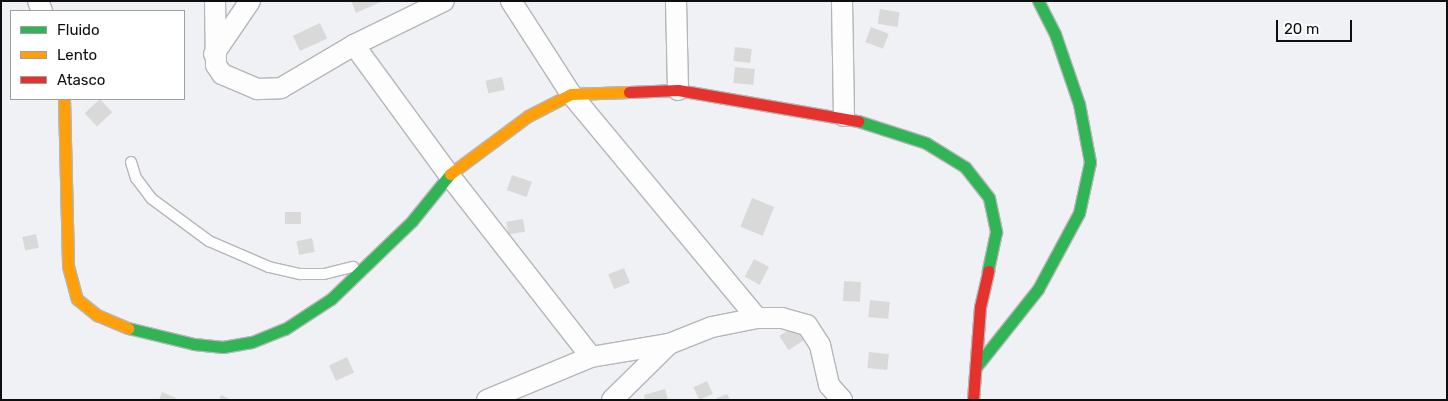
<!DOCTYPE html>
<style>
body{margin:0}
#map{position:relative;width:1448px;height:401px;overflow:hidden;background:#f0f1f5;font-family:Rubik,sans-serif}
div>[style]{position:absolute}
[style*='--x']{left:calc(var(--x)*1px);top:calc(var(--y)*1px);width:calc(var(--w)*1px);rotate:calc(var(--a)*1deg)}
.building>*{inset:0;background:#dad9da;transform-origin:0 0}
.roads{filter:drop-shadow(1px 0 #b5b6b8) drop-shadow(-1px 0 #b5b6b8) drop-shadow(0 1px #b5b6b8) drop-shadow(0 -1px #b5b6b8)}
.lane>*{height:10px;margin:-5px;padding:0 5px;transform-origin:5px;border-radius:5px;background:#fdfdfe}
.street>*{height:20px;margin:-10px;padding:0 10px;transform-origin:10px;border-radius:10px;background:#fdfdfe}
.fast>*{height:11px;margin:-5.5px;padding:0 5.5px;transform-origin:5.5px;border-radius:5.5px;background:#30b455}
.slow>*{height:11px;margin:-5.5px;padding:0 5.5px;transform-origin:5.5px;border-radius:5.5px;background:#ff9f0a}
.jam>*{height:11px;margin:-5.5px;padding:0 5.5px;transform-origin:5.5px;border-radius:5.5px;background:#e5322d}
span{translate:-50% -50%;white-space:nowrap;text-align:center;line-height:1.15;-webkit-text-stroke:4.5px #fff;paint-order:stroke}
.frame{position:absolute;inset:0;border:2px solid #0e0e10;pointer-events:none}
.legend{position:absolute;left:10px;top:10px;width:175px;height:90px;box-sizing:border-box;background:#fff;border:1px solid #9f9f9f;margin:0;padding:6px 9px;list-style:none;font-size:15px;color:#0e0e10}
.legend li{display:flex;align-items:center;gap:10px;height:25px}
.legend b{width:25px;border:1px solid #9f9f9f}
.scale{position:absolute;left:1276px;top:20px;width:76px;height:22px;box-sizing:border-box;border:2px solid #0e0e10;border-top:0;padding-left:6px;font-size:15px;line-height:18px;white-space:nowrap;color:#0e0e10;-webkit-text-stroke:4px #fff;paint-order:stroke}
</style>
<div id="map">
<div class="building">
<div style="clip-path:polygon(351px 1px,383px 1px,356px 13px)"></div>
<div style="left:880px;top:9px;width:20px;height:15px;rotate:9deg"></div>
<div style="left:320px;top:23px;width:17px;height:30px;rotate:65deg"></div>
<div style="left:871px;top:27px;width:19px;height:16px;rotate:21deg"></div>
<div style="left:735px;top:47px;width:17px;height:14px;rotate:7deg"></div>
<div style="left:735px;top:67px;width:20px;height:16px;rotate:6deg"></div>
<div style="left:502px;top:77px;width:13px;height:17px;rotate:77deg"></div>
<div style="left:100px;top:99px;width:18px;height:21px;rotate:47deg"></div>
<div style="left:512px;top:175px;width:21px;height:16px;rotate:19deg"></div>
<div style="left:752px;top:198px;width:24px;height:31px;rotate:22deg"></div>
<div style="left:301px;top:212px;width:12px;height:16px;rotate:90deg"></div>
<div style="left:523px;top:219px;width:13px;height:17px;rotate:81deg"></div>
<div style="left:36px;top:234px;width:14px;height:14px;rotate:78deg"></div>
<div style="left:312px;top:238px;width:14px;height:16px;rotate:78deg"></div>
<div style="left:754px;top:259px;width:17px;height:20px;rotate:28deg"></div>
<div style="left:624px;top:268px;width:16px;height:17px;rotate:68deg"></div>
<div style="left:844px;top:281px;width:17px;height:20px;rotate:3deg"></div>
<div style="left:870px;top:300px;width:20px;height:17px;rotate:6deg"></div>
<div style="left:796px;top:325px;width:17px;height:20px;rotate:57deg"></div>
<div style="left:869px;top:352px;width:20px;height:16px;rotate:6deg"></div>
<div style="left:347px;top:357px;width:17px;height:20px;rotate:65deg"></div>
<div style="left:707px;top:381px;width:14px;height:15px;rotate:65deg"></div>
<div style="clip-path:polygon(665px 389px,668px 400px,645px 400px,644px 395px)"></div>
<div style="clip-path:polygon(162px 392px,176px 398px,175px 400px,159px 400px)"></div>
<div style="clip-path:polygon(727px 394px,730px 400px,712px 400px)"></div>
<div style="clip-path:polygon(221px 395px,232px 400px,219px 400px)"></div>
</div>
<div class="roads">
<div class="lane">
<div style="--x:131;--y:162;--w:17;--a:73"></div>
<div style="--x:136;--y:178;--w:26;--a:53"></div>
<div style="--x:152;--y:199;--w:71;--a:36.4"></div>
<div style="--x:209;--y:241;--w:65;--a:23.4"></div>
<div style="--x:269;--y:267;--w:32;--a:13"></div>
<div style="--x:300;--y:274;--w:24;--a:0"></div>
<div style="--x:324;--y:274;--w:30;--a:-14"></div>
</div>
<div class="street">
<div style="--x:38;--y:1;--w:11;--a:68"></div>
<div style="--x:215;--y:1;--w:64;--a:89.1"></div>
<div style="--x:216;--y:65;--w:11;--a:56"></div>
<div style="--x:222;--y:74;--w:39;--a:23"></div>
<div style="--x:258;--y:89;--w:23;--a:-2"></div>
<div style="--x:281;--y:88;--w:85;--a:-30.5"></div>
<div style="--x:354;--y:45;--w:100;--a:-26.1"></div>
<div style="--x:511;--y:1;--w:111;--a:57.2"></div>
<div style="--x:571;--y:94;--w:291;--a:50.3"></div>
<div style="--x:676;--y:1;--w:89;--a:88.7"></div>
<div style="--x:842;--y:1;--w:115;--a:89"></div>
<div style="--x:354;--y:45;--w:161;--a:53.8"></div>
<div style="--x:449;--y:175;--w:231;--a:52"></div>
<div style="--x:214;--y:54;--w:64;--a:-55.8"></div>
<div style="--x:487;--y:400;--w:113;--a:-22.5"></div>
<div style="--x:591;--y:357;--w:79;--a:-9.5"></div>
<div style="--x:612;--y:400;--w:80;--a:-44.5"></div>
<div style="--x:669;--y:344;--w:46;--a:-21.6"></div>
<div style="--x:712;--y:327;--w:46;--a:-11.3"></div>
<div style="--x:757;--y:318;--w:25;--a:0"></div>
<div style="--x:782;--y:318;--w:26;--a:16"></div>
<div style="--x:807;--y:325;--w:24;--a:57"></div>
<div style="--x:820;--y:345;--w:41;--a:77.3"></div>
<div style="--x:829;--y:385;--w:20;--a:49"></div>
</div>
<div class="fast">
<div style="--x:858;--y:121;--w:71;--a:17.9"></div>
<div style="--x:926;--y:143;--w:46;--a:31.6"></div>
<div style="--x:965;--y:167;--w:39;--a:52"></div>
<div style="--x:989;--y:198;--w:35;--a:78"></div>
<div style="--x:996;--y:232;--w:40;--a:102"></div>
<div style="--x:128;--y:328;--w:68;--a:13.6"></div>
<div style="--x:194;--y:344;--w:29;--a:6"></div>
<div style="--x:223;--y:347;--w:29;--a:-10"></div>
<div style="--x:252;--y:342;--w:35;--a:-22"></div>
<div style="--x:285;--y:329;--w:55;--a:-33.1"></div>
<div style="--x:331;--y:299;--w:112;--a:-43.9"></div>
<div style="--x:412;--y:221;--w:60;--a:-51"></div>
<div style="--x:976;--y:367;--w:100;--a:-51.5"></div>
<div style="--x:1038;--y:289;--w:86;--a:-61.7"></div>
<div style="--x:1079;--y:213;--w:52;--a:-77.8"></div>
<div style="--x:1090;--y:162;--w:59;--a:-100.7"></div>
<div style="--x:1079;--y:104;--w:74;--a:-108.9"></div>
<div style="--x:1055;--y:34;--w:37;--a:-117"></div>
</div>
<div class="slow">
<div style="--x:64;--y:99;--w:167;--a:88.6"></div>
<div style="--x:68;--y:266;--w:34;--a:75"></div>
<div style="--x:77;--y:299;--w:26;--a:39"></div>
<div style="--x:97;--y:315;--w:34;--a:23"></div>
<div style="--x:450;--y:174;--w:97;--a:-36.6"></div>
<div style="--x:528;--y:116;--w:48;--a:-27.1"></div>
<div style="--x:571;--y:94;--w:58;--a:-2"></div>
</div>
<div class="jam">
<div style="--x:629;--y:92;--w:49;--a:-2.3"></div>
<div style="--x:678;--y:90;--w:183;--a:9.8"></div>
<div style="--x:973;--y:400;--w:93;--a:-85.7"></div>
<div style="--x:980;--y:307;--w:37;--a:-77"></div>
</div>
</div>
<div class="frame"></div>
<ul class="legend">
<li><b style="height:6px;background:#30b455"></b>Fluido</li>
<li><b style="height:6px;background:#ff9f0a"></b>Lento</li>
<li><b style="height:6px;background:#e5322d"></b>Atasco</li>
</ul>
<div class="scale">20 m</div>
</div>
